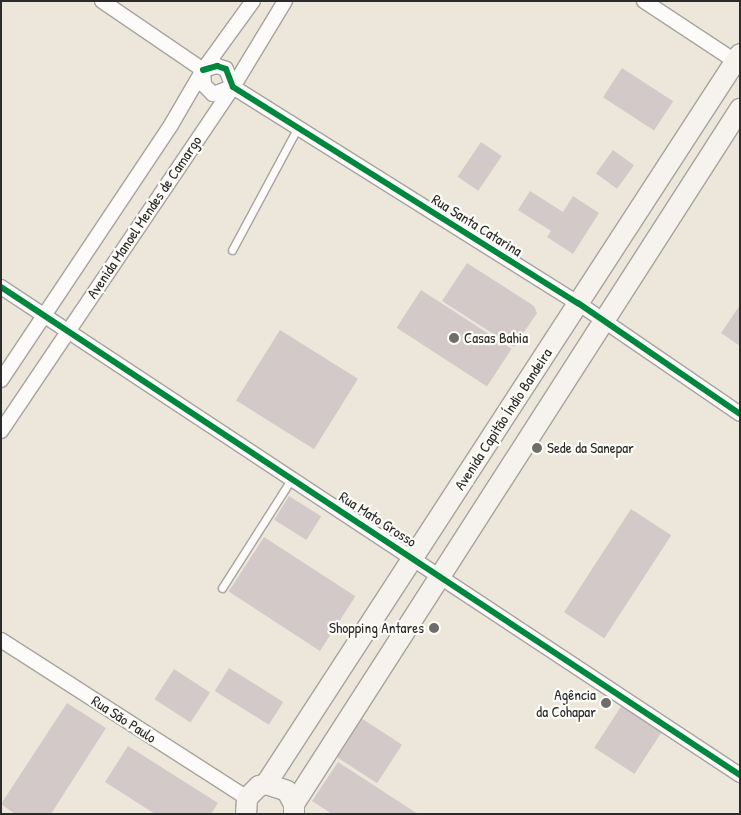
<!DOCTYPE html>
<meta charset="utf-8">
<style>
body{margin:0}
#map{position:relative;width:741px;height:815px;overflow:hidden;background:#ede7db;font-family:"Patrick Hand",sans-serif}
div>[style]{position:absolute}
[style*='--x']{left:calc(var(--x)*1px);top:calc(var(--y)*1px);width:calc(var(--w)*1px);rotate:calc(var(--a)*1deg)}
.building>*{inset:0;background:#d4c9c9;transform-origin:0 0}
.roads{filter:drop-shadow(1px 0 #a7a39d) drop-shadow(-1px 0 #a7a39d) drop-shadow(0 1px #a7a39d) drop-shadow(0 -1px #a7a39d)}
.lane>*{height:7px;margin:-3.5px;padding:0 3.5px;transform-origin:3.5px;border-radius:3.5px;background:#fcfbfa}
.street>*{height:14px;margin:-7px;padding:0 7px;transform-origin:7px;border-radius:7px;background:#fcfbfa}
.secondary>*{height:20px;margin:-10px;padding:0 10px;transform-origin:10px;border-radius:10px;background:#f6f3ef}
.cycleway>*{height:6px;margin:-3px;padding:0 3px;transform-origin:3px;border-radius:3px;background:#00873e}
.dots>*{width:14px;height:14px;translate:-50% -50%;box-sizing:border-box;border:2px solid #fdfcf7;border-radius:50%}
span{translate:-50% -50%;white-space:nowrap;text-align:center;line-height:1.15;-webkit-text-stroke:4.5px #fdfcf7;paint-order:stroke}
.street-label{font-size:15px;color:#2b2b2b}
.poi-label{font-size:15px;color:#2b2b2b}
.left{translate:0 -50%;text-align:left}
.right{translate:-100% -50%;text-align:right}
.frame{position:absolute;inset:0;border:2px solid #2b2b2b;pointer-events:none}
</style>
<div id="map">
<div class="building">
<div style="left:622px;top:68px;width:61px;height:35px;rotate:33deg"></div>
<div style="left:481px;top:142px;width:25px;height:42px;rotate:34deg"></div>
<div style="left:613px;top:150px;width:26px;height:29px;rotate:36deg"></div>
<div style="clip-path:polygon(530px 191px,563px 212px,573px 196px,599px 213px,573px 254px,547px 237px,551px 231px,518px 210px)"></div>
<div style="clip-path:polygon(467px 263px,534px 306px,537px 313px,514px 347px,442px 301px)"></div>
<div style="left:421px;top:290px;width:108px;height:45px;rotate:33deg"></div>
<div style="clip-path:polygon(740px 305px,740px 346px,721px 333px)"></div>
<div style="left:280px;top:330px;width:92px;height:83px;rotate:32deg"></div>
<div style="left:289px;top:496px;width:38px;height:28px;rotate:32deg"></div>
<div style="left:631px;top:509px;width:48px;height:123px;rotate:33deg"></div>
<div style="left:264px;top:537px;width:109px;height:65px;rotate:33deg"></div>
<div style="left:229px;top:668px;width:64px;height:27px;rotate:32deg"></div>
<div style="left:174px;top:669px;width:43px;height:36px;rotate:33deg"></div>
<div style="clip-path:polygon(67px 703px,106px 728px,51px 814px,15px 814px,1px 804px)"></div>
<div style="left:622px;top:705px;width:48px;height:51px;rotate:33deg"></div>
<div style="left:361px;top:718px;width:49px;height:46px;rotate:33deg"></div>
<div style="clip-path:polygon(128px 746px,218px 803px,211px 814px,155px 814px,105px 782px)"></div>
<div style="clip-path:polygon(338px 762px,418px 814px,332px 814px,312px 801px)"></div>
</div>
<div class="roads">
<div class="lane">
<div style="--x:232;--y:250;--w:140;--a:-61.8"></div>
<div style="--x:222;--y:588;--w:130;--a:-57.5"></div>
</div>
<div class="street">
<div style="--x:102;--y:1;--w:122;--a:34.3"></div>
<div style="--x:644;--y:1;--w:109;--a:33.4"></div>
<div style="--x:203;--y:70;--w:15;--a:-16"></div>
<div style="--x:217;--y:66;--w:9;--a:18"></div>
<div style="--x:226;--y:69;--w:19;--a:69"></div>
<div style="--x:233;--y:87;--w:407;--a:32.1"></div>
<div style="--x:578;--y:303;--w:196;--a:34.4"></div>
<div style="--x:203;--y:70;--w:15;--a:86"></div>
<div style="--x:204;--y:85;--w:13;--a:45"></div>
<div style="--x:213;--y:94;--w:20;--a:-20"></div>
<div style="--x:1;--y:287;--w:886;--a:33.44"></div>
<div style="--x:1;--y:380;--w:306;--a:-56.3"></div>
<div style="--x:171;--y:125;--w:64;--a:-59.8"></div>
<div style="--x:203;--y:70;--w:85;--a:-54.1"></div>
<div style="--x:1;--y:431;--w:415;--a:-56"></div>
<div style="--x:233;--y:87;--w:100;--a:-58.8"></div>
<div style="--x:1;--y:640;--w:292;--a:32.7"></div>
</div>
<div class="secondary">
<div style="--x:266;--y:784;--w:870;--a:-57"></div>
<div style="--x:294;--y:804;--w:826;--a:-57.31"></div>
<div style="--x:246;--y:814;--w:16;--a:-86"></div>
<div style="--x:247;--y:798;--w:17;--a:-45"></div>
<div style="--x:259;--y:786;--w:7;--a:-16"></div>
<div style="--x:266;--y:784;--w:22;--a:18"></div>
<div style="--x:287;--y:791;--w:15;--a:62"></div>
<div style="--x:294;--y:804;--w:10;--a:90"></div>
</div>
</div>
<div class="cycleway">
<div style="--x:203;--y:70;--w:15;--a:-16"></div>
<div style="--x:217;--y:66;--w:9;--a:18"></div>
<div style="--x:226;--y:69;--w:19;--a:69"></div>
<div style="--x:233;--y:87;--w:407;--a:32.1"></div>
<div style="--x:578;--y:303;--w:196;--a:34.4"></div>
<div style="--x:1;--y:287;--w:886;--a:33.44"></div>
</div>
<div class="dots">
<div style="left:454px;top:338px;background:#6f6d69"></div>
<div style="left:537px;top:448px;background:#6f6d69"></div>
<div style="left:434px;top:628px;background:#6f6d69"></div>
<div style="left:606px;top:703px;background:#6f6d69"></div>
</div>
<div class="street-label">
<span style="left:144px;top:217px;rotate:-56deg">Avenida Manoel Mendes de Camargo</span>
<span style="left:477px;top:225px;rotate:32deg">Rua Santa Catarina</span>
<span style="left:503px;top:419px;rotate:-57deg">Avenida Capitão Índio Bandeira</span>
<span style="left:378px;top:519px;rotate:33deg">Rua Mato Grosso</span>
<span style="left:124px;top:719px;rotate:33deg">Rua São Paulo</span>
</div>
<div class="poi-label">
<span class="left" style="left:464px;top:338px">Casas Bahia</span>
<span class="left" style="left:547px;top:448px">Sede da Sanepar</span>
<span class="right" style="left:424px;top:628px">Shopping Antares</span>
<span class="right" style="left:596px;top:703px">Agência<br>da Cohapar</span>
</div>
<div class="frame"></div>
</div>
